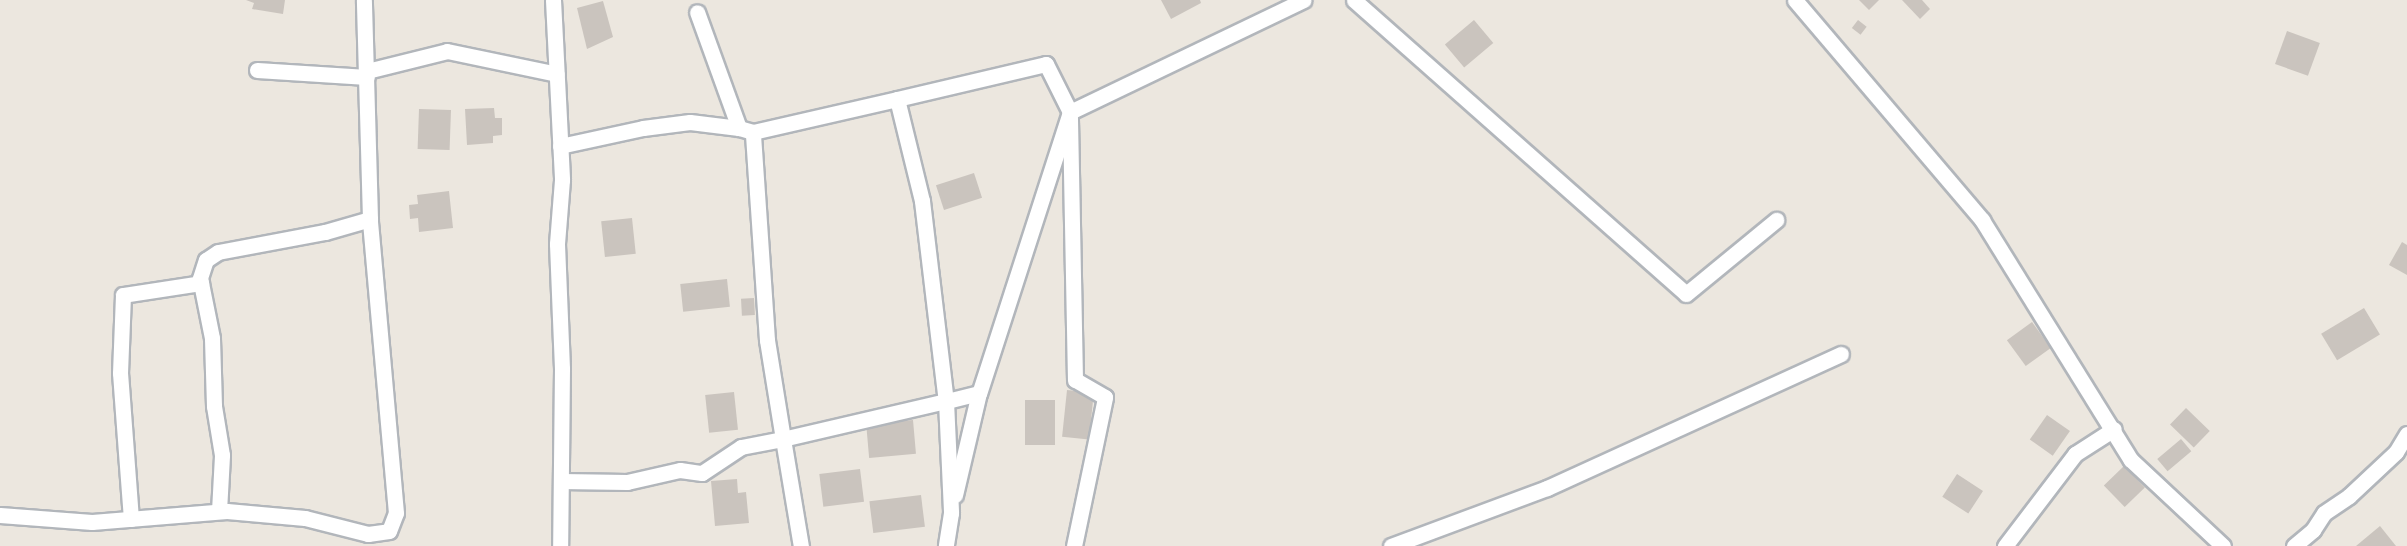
<!DOCTYPE html>
<style>
body{margin:0}
#map{position:relative;width:2407px;height:546px;overflow:hidden;background:#ece7df;font-family:Commissioner,sans-serif}
div>[style]{position:absolute}
[style*='--x']{left:calc(var(--x)*1px);top:calc(var(--y)*1px);width:calc(var(--w)*1px);rotate:calc(var(--a)*1deg)}
.building>*{inset:0;background:#cac4be;transform-origin:0 0}
.roads{filter:drop-shadow(2px 0 #b2b6bb) drop-shadow(-2px 0 #b2b6bb) drop-shadow(0 2px #b2b6bb) drop-shadow(0 -2px #b2b6bb)}
.minor>*{height:15px;margin:-7.5px;padding:0 7.5px;transform-origin:7.5px;border-radius:7.5px;background:#fff}
span{translate:-50% -50%;white-space:nowrap;text-align:center;line-height:1.15;-webkit-text-stroke:4.5px #fff;paint-order:stroke}
</style>
<div id="map">
<div class="building">
<div style="clip-path:polygon(246px 0,285px 0,283px 14px,252px 9px,254px 3px)"></div>
<div style="clip-path:polygon(1161px 0,1200px 0,1201px 3px,1171px 19px)"></div>
<div style="clip-path:polygon(1859px 0,1879px 0,1869px 10px)"></div>
<div style="clip-path:polygon(1902px 0,1922px 0,1930px 9px,1920px 19px)"></div>
<div style="clip-path:polygon(603px 1px,613px 37px,587px 49px,577px 8px)"></div>
<div style="left:1474px;top:20px;width:30px;height:38px;rotate:50deg"></div>
<div style="left:1858px;top:20px;width:11px;height:10px;rotate:38deg"></div>
<div style="left:2287px;top:31px;width:35px;height:35px;rotate:20deg"></div>
<div style="clip-path:polygon(494px 108px,495px 118px,502px 118px,502px 135px,493px 136px,493px 143px,467px 145px,465px 109px)"></div>
<div style="left:419px;top:109px;width:32px;height:40px;rotate:2deg"></div>
<div style="left:974px;top:173px;width:26px;height:40px;rotate:72deg"></div>
<div style="clip-path:polygon(449px 191px,453px 228px,419px 232px,418px 218px,410px 219px,409px 205px,418px 204px,417px 195px)"></div>
<div style="left:632px;top:218px;width:36px;height:31px;rotate:84deg"></div>
<div style="clip-path:polygon(2402px 242px,2407px 245px,2407px 275px,2389px 265px)"></div>
<div style="left:727px;top:279px;width:28px;height:47px;rotate:84deg"></div>
<div style="left:754px;top:298px;width:17px;height:13px;rotate:87deg"></div>
<div style="left:2364px;top:308px;width:31px;height:50px;rotate:59deg"></div>
<div style="left:2032px;top:322px;width:32px;height:31px;rotate:54deg"></div>
<div style="left:1067px;top:390px;width:27px;height:47px;rotate:6deg"></div>
<div style="left:734px;top:392px;width:38px;height:29px;rotate:84deg"></div>
<div style="left:1025px;top:400px;width:30px;height:45px"></div>
<div style="left:2186px;top:408px;width:33px;height:23px;rotate:44deg"></div>
<div style="left:2047px;top:415px;width:28px;height:30px;rotate:35deg"></div>
<div style="left:913px;top:420px;width:34px;height:47px;rotate:85deg"></div>
<div style="left:2181px;top:439px;width:16px;height:31px;rotate:50deg"></div>
<div style="left:2124px;top:466px;width:30px;height:28px;rotate:46deg"></div>
<div style="left:860px;top:469px;width:33px;height:41px;rotate:83deg"></div>
<div style="left:1957px;top:474px;width:31px;height:27px;rotate:33deg"></div>
<div style="clip-path:polygon(737px 479px,738px 493px,746px 492px,749px 523px,715px 526px,711px 481px)"></div>
<div style="left:921px;top:495px;width:32px;height:52px;rotate:83deg"></div>
<div style="clip-path:polygon(2380px 526px,2396px 546px,2356px 546px)"></div>
</div>
<div class="roads">
<div class="minor">
<div style="--x:553;--y:0;--w:180;--a:87.1"></div>
<div style="--x:562;--y:180;--w:64;--a:94.5"></div>
<div style="--x:557;--y:244;--w:125;--a:87.7"></div>
<div style="--x:562;--y:369;--w:177;--a:90.6"></div>
<div style="--x:1354;--y:0;--w:443;--a:41.5"></div>
<div style="--x:1686;--y:294;--w:117;--a:-39.4"></div>
<div style="--x:1795;--y:0;--w:289;--a:49.6"></div>
<div style="--x:1982;--y:220;--w:282;--a:58.2"></div>
<div style="--x:2131;--y:460;--w:126;--a:43.1"></div>
<div style="--x:257;--y:70;--w:110;--a:3.6"></div>
<div style="--x:367;--y:71;--w:82;--a:-14"></div>
<div style="--x:447;--y:51;--w:112;--a:11.8"></div>
<div style="--x:897;--y:99;--w:153;--a:-13.2"></div>
<div style="--x:1046;--y:64;--w:54;--a:63.4"></div>
<div style="--x:1070;--y:112;--w:295;--a:107.9"></div>
<div style="--x:979;--y:393;--w:34;--a:166"></div>
<div style="--x:946;--y:401;--w:112;--a:87.4"></div>
<div style="--x:951;--y:513;--w:33;--a:99"></div>
<div style="--x:753;--y:132;--w:148;--a:-12.9"></div>
<div style="--x:897;--y:99;--w:105;--a:76.2"></div>
<div style="--x:922;--y:201;--w:201;--a:83.2"></div>
<div style="--x:946;--y:401;--w:167;--a:166.9"></div>
<div style="--x:783;--y:439;--w:109;--a:80.5"></div>
<div style="--x:560;--y:146;--w:85;--a:-12.2"></div>
<div style="--x:643;--y:128;--w:47;--a:-7.3"></div>
<div style="--x:690;--y:122;--w:49;--a:7"></div>
<div style="--x:739;--y:128;--w:123;--a:-109.9"></div>
<div style="--x:561;--y:481;--w:66;--a:0.9"></div>
<div style="--x:627;--y:482;--w:54;--a:-12.8"></div>
<div style="--x:680;--y:470;--w:22;--a:8"></div>
<div style="--x:702;--y:473;--w:47;--a:-33.7"></div>
<div style="--x:741;--y:447;--w:43;--a:-10.8"></div>
<div style="--x:783;--y:439;--w:100;--a:-99.2"></div>
<div style="--x:767;--y:340;--w:208;--a:-93.9"></div>
<div style="--x:753;--y:132;--w:15;--a:-164"></div>
<div style="--x:955;--y:495;--w:105;--a:-76.8"></div>
<div style="--x:219;--y:511;--w:56;--a:-86.9"></div>
<div style="--x:222;--y:455;--w:50;--a:-99.3"></div>
<div style="--x:214;--y:406;--w:68;--a:-91.7"></div>
<div style="--x:212;--y:338;--w:61;--a:-101.3"></div>
<div style="--x:200;--y:278;--w:19;--a:-72"></div>
<div style="--x:206;--y:260;--w:14;--a:-34"></div>
<div style="--x:218;--y:252;--w:109;--a:-10.6"></div>
<div style="--x:325;--y:232;--w:47;--a:-16.1"></div>
<div style="--x:0;--y:515;--w:92;--a:4.4"></div>
<div style="--x:92;--y:522;--w:135;--a:-4.7"></div>
<div style="--x:227;--y:511;--w:78;--a:5.1"></div>
<div style="--x:305;--y:518;--w:65;--a:14.3"></div>
<div style="--x:368;--y:534;--w:21;--a:-8"></div>
<div style="--x:389;--y:531;--w:19;--a:-69"></div>
<div style="--x:396;--y:513;--w:295;--a:-95.1"></div>
<div style="--x:370;--y:219;--w:219;--a:-91.6"></div>
<div style="--x:131;--y:519;--w:146;--a:-94.3"></div>
<div style="--x:120;--y:373;--w:78;--a:-87.8"></div>
<div style="--x:123;--y:295;--w:79;--a:-8.7"></div>
<div style="--x:1074;--y:546;--w:152;--a:-78.2"></div>
<div style="--x:1105;--y:397;--w:34;--a:-150"></div>
<div style="--x:1075;--y:380;--w:268;--a:-91.1"></div>
<div style="--x:1070;--y:112;--w:259;--a:-25.6"></div>
<div style="--x:1391;--y:546;--w:166;--a:-20.4"></div>
<div style="--x:1547;--y:488;--w:323;--a:-24.5"></div>
<div style="--x:2005;--y:546;--w:116;--a:-52.7"></div>
<div style="--x:2075;--y:454;--w:46;--a:-32.7"></div>
<div style="--x:2294;--y:546;--w:25;--a:-40"></div>
<div style="--x:2313;--y:530;--w:20;--a:-57"></div>
<div style="--x:2324;--y:513;--w:30;--a:-34"></div>
<div style="--x:2349;--y:496;--w:64;--a:-43.1"></div>
<div style="--x:2396;--y:452;--w:21;--a:-59"></div>
</div>
</div>
</div>
